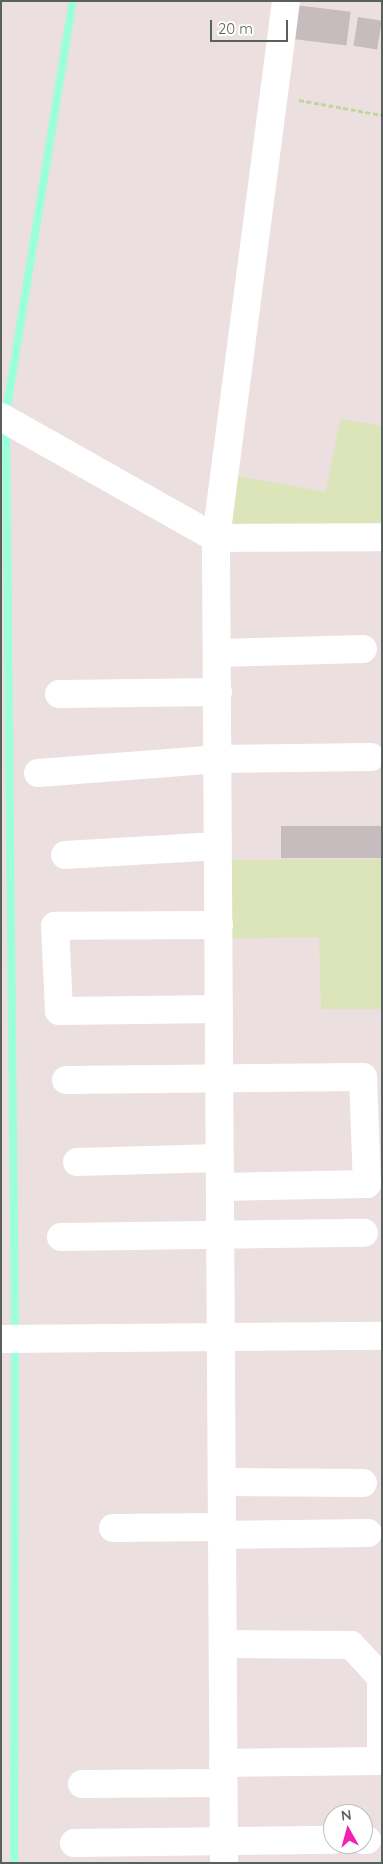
<!DOCTYPE html>
<style>
body{margin:0}
#map{position:relative;width:383px;height:1864px;overflow:hidden;background:#ecdfdf;font-family:Quicksand,sans-serif}
div>[style]{position:absolute}
[style*='--x']{left:calc(var(--x)*1px);top:calc(var(--y)*1px);width:calc(var(--w)*1px);rotate:calc(var(--a)*1deg)}
.green>*{inset:0;background:#dce5b9}
.stream>*{height:8px;margin:-4px;padding:0 4px;transform-origin:4px;border-radius:4px;background:#9cffdc}
.building>*{inset:0;background:#c7bcbd;transform-origin:0 0}
.path>*{height:3px;margin-top:-1.5px;transform-origin:0;background:repeating-linear-gradient(90deg,#bcd89c 0 5px,transparent 0 7.5px)}
.minor>*{height:28px;margin:-14px;padding:0 14px;transform-origin:14px;border-radius:14px;background:#fff}
span{translate:-50% -50%;white-space:nowrap;text-align:center;line-height:1.15;-webkit-text-stroke:4px #fff;paint-order:stroke}
.frame{position:absolute;inset:0;border:2px solid #58615f;pointer-events:none}
.north{position:absolute;left:323px;top:1804px;width:50px;height:50px;box-sizing:border-box;background:#fff;border:1px solid #bcc0bf;border-radius:50%;rotate:353deg;font-size:14px;font-weight:700;line-height:20px;text-align:center;color:#58615f}
.north::after{content:'';display:block;margin:auto;width:18px;height:22px;background:#f021b4;clip-path:polygon(50% 0,100% 100%,50% 72%,0 100%)}
.scale{position:absolute;left:210px;top:20px;width:78px;height:22px;box-sizing:border-box;border:2px solid #58615f;border-top:0;padding-left:6px;font-size:15px;line-height:18px;white-space:nowrap;color:#58615f;-webkit-text-stroke:4px #fff;paint-order:stroke}
</style>
<div id="map">
<div class="green">
<div style="clip-path:polygon(340px 419px,382px 426px,382px 537px,216px 538px,225px 474px,326px 492px)"></div>
<div style="clip-path:polygon(382px 859px,382px 1009px,321px 1009px,319px 937px,219px 939px,218px 860px)"></div>
</div>
<div class="stream">
<div style="--x:6;--y:413;--w:417;--a:-80.8"></div>
<div style="--x:6;--y:427;--w:912;--a:89.43"></div>
<div style="--x:15;--y:1339;--w:524;--a:90.11"></div>
</div>
<div class="building">
<div style="left:295px;top:5px;width:56px;height:34px;rotate:7deg"></div>
<div style="left:358px;top:17px;width:24px;height:29px;rotate:9deg"></div>
<div style="left:382px;top:826px;width:32px;height:101px;rotate:90deg"></div>
</div>
<div class="path">
<div style="--x:299;--y:100;--w:84;--a:10.2"></div>
</div>
<div class="minor">
<div style="--x:1;--y:417;--w:247;--a:29.4"></div>
<div style="--x:216;--y:538;--w:166;--a:-0.3"></div>
<div style="--x:217;--y:653;--w:146;--a:-1.6"></div>
<div style="--x:59;--y:694;--w:159;--a:-0.7"></div>
<div style="--x:38;--y:773;--w:182;--a:-4.4"></div>
<div style="--x:219;--y:759;--w:152;--a:-0.8"></div>
<div style="--x:65;--y:855;--w:153;--a:-3.4"></div>
<div style="--x:219;--y:925;--w:164;--a:179.7"></div>
<div style="--x:55;--y:926;--w:85;--a:87.3"></div>
<div style="--x:59;--y:1011;--w:160;--a:-0.7"></div>
<div style="--x:66;--y:1080;--w:297;--a:-0.6"></div>
<div style="--x:363;--y:1077;--w:107;--a:87.9"></div>
<div style="--x:367;--y:1184;--w:147;--a:178.8"></div>
<div style="--x:77;--y:1162;--w:143;--a:-1.6"></div>
<div style="--x:61;--y:1237;--w:303;--a:-0.8"></div>
<div style="--x:1;--y:1339;--w:381;--a:-0.5"></div>
<div style="--x:222;--y:1482;--w:141;--a:0.4"></div>
<div style="--x:113;--y:1528;--w:109;--a:-0.5"></div>
<div style="--x:222;--y:1535;--w:146;--a:-0.8"></div>
<div style="--x:223;--y:1644;--w:128;--a:0.4"></div>
<div style="--x:351;--y:1645;--w:44;--a:46.8"></div>
<div style="--x:381;--y:1677;--w:84;--a:90"></div>
<div style="--x:381;--y:1761;--w:158;--a:179.3"></div>
<div style="--x:82;--y:1784;--w:141;--a:-0.4"></div>
<div style="--x:363;--y:1840;--w:4;--a:0"></div>
<div style="--x:74;--y:1843;--w:259;--a:-0.7"></div>
<div style="--x:224;--y:1863;--w:1325;--a:-90.35"></div>
<div style="--x:216;--y:538;--w:542;--a:-82.57"></div>
</div>
<div class="frame"></div>
<div class="north">N</div>
<div class="scale">20 m</div>
</div>
